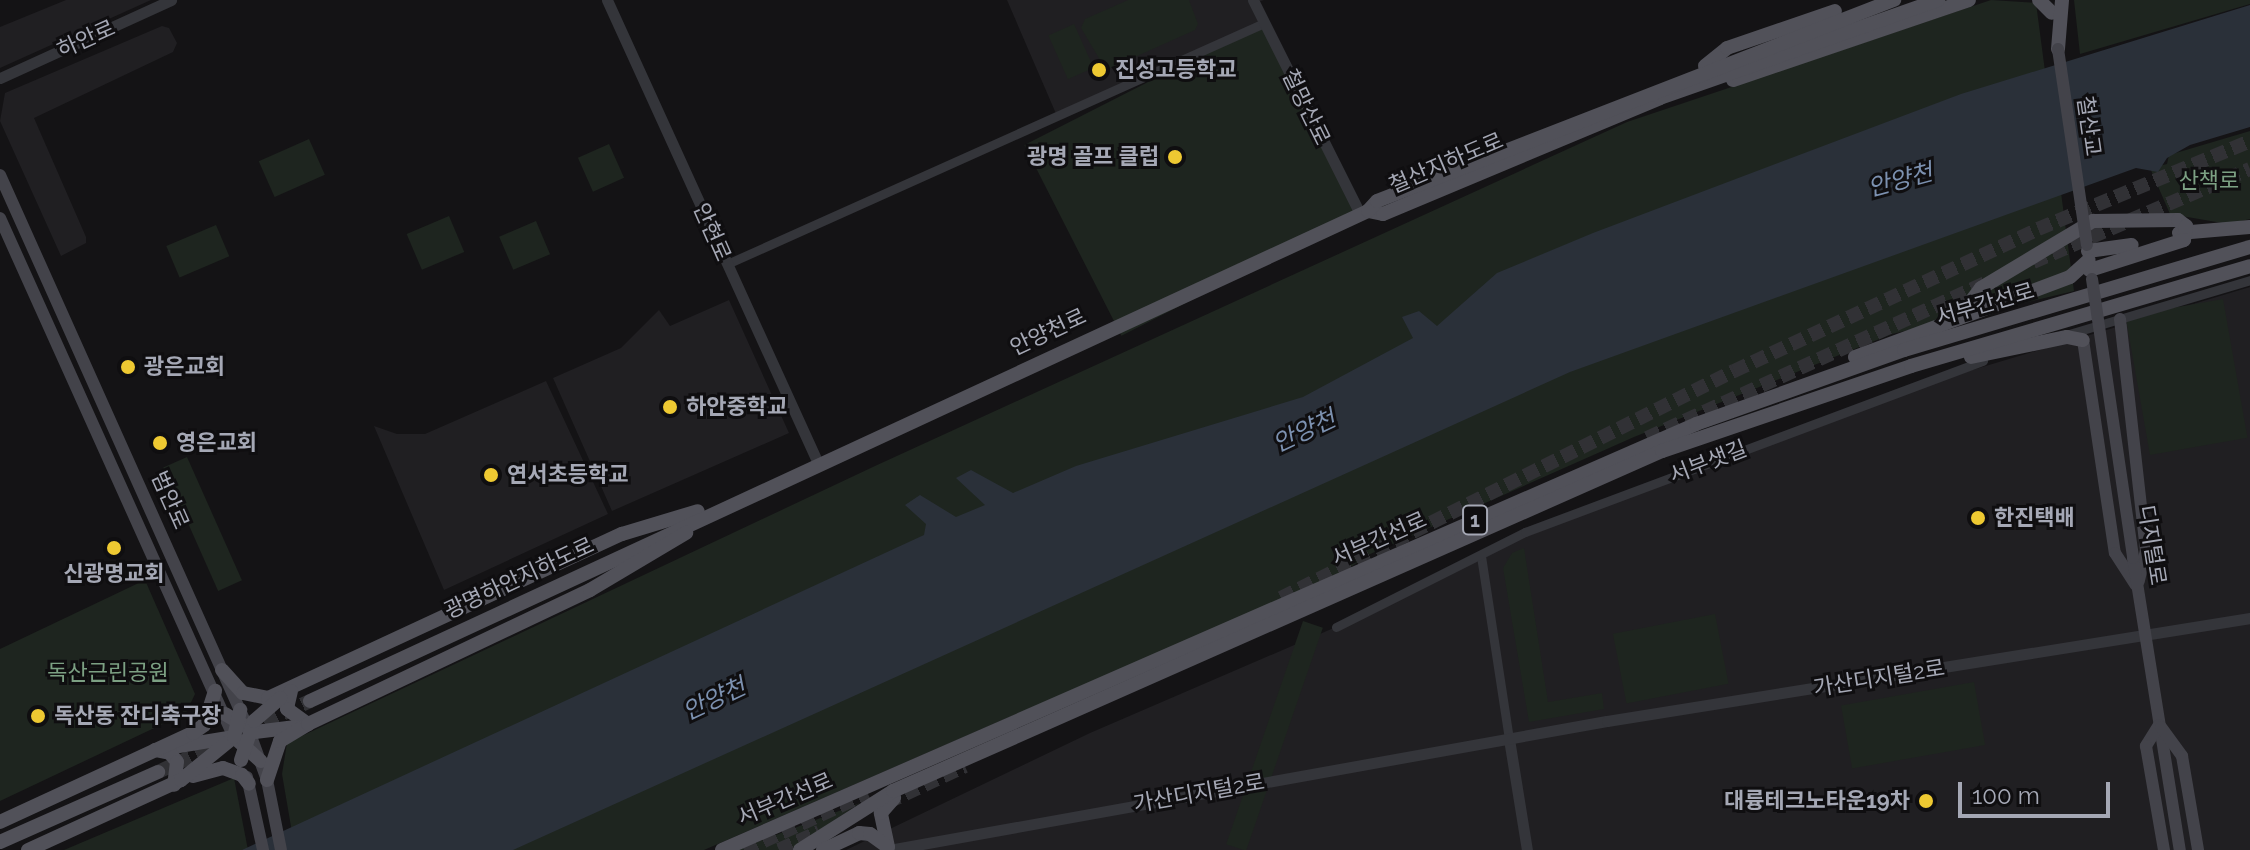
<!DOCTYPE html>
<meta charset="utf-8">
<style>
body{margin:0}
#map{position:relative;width:2250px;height:850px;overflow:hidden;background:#141315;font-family:Raleway,"Noto Sans KR",sans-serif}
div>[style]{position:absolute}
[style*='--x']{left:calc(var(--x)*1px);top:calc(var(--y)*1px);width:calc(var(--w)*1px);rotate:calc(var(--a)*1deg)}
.built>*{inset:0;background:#201f22}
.green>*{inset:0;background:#1e251f;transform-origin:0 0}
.water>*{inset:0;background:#2a3039}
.primary-tunnel>*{height:14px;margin-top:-7px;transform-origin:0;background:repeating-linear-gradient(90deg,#313135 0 14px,transparent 0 21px)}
.trunk-tunnel>*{height:14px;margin-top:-7px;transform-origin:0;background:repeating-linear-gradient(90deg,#313135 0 14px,transparent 0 21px)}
.minor>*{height:9px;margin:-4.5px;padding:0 4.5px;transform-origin:4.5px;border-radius:4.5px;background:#34353a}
.tertiary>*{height:11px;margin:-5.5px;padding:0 5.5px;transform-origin:5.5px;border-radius:5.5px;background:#34353a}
.secondary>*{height:12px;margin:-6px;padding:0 6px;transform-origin:6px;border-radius:6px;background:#43434a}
.primary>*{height:14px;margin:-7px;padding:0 7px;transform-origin:7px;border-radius:7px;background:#515159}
.secondary-bridge>*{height:12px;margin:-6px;padding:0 6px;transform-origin:6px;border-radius:6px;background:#43434a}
.dots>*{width:22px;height:22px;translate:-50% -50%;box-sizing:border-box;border:4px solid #0f0e10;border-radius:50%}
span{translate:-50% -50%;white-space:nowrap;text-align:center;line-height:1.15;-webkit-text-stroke:6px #0f0e10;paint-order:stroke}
.shield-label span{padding:2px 6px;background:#0f0e10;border:2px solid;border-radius:6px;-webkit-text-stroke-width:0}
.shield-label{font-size:20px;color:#a5a8b5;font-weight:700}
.street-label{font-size:22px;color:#a5a8b5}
.poi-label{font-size:22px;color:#a5a8b5;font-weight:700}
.left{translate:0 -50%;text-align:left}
.right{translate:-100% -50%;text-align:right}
.park-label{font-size:22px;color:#7ca083}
.water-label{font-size:24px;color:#7c91b0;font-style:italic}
.scale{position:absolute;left:1958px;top:782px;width:152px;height:36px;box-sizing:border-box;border:4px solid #a5a8b5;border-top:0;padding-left:10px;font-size:24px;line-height:28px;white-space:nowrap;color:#a5a8b5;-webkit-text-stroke:6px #0f0e10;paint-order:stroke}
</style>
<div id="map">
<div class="built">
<div style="clip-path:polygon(66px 0,151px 0,0 68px,0 27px)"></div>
<div style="clip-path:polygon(1007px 0,1264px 0,1255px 3px,1264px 23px,1057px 116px)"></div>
<div style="clip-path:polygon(162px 26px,169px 28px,177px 43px,173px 52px,34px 118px,86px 237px,86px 243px,61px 256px,0 121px,5px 93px)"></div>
<div style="clip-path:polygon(2250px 287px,2250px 850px,846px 850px,1090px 733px,1336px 627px,1583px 510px,1969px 371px)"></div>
<div style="clip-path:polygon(729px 300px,789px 433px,612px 511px,553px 378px,621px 348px,659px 310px,670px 326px)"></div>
<div style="clip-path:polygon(546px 381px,608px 514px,444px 590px,374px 426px,397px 434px,425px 434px)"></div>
</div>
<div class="green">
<div style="clip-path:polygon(1128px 0,1189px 0,1198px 24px,1195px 30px,1106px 70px,1081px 28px,1085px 19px)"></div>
<div style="clip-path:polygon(1991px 0,2036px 3px,2074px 291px,1892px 334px,1634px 437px,1368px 555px,1345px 571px,704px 850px,295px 850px,282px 774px,287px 743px,875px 466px,1627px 122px)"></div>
<div style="clip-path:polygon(2074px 0,2250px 0,2250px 4px,2080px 54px)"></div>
<div style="left:1264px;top:23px;width:214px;height:269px;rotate:63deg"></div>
<div style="left:1074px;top:24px;width:48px;height:28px;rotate:66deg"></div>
<div style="clip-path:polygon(2250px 131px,2250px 219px,2228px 224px,2170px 214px,2150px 168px,2167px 164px,2169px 155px)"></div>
<div style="left:309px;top:139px;width:39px;height:55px;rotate:66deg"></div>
<div style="left:609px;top:144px;width:37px;height:34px;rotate:66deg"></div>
<div style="left:449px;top:216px;width:39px;height:46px;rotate:67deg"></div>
<div style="left:536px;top:221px;width:36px;height:40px;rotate:67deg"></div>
<div style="left:216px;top:225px;width:34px;height:54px;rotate:67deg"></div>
<div style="left:2223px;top:299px;width:141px;height:99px;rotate:80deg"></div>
<div style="left:187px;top:457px;width:135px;height:26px;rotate:66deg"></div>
<div style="clip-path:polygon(1524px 548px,1548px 702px,1602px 693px,1604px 709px,1529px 722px,1503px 568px,1512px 553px)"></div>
<div style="clip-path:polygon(145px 580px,195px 694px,186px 713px,0 801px,0 649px)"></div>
<div style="left:1715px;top:614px;width:71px;height:104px;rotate:79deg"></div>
<div style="left:1303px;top:621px;width:21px;height:236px;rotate:19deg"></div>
<div style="left:1974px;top:682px;width:64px;height:135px;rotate:80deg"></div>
<div style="clip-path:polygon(234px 778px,248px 850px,64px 850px)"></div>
<div style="clip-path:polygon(860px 803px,790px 850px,736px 850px)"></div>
</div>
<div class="water">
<div style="clip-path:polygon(2250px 5px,2250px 127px,2190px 145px,2167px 158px,2158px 172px,2136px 168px,1570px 372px,513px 850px,242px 850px,924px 535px,926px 524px,905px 505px,920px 495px,956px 517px,985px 505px,956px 478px,971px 470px,1013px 493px,1076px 466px,1303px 397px,1413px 338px,1402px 317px,1419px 311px,1437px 326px,1497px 273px,1593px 233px,1961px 94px)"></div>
</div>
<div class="primary-tunnel">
<div style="--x:245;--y:731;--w:72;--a:-24.8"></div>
<div style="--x:158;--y:772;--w:72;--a:-24.8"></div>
</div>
<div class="trunk-tunnel">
<div style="--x:2033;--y:262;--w:236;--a:-23.2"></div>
<div style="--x:1647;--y:438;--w:375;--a:-24.6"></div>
<div style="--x:1281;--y:598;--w:507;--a:-26.62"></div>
<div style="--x:1734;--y:371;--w:336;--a:-25"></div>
<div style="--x:2038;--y:229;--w:230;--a:-22.5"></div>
<div style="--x:886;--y:803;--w:87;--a:-25.1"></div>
<div style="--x:744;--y:850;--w:136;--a:-24.7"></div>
<div style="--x:779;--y:850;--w:44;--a:-24.2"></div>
</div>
<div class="minor">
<div style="--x:727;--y:264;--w:589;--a:-24.17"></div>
<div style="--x:2069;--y:334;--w:189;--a:-16.6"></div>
<div style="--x:1481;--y:556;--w:185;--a:81.3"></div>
<div style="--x:1336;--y:627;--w:212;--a:-26.7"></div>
<div style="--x:1525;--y:532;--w:489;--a:-20.5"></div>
</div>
<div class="tertiary">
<div style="--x:607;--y:0;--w:509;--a:65.5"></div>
<div style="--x:1253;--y:0;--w:239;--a:63.4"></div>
<div style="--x:0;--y:78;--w:188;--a:-24.5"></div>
<div style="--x:1509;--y:739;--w:112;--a:80.8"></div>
<div style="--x:889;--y:850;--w:729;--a:-10.19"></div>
<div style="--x:1607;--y:721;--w:651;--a:-9.1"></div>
</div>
<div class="secondary">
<div style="--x:0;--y:175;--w:606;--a:65.85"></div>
<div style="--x:248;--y:728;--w:55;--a:69.9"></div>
<div style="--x:267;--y:780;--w:71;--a:78.7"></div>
<div style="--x:0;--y:218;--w:572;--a:65.76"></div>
<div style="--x:2120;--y:319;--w:232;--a:83.6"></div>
<div style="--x:2146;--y:550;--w:32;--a:103"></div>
<div style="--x:2083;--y:340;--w:215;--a:81.5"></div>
<div style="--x:2115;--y:553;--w:38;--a:57"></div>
<div style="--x:2133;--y:558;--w:296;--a:80.9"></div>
<div style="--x:2159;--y:725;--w:25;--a:122"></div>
<div style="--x:2146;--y:746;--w:106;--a:80.2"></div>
<div style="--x:2161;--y:727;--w:36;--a:54"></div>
<div style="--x:2182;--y:756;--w:95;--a:80.3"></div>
<div style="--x:247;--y:777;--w:75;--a:77.6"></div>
</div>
<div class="primary">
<div style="--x:2039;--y:0;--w:18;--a:45"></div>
<div style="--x:2058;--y:49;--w:49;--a:-85.3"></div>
<div style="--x:1705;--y:66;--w:28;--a:-39"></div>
<div style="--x:1727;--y:48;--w:114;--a:-18.9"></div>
<div style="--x:1733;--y:80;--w:249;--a:-18.7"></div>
<div style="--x:1368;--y:211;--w:15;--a:11"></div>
<div style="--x:1383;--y:214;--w:300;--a:-22.7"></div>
<div style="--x:1660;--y:98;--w:295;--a:-19.4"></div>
<div style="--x:2179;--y:233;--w:71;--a:-4.8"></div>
<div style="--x:2088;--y:251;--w:44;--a:-7.8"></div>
<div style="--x:1960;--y:316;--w:35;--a:-53"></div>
<div style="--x:1981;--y:288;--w:131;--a:-30.9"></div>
<div style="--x:2093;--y:221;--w:85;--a:-0.7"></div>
<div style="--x:2178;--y:220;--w:10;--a:37"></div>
<div style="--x:2186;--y:226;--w:14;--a:98"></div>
<div style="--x:2184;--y:240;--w:99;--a:162.3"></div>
<div style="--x:1855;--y:357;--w:229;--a:-20.4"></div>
<div style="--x:2070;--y:277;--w:25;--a:-42"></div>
<div style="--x:1971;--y:357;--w:98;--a:-11.8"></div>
<div style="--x:2067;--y:337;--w:16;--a:11"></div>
<div style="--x:222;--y:670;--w:31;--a:48"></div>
<div style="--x:243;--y:693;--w:25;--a:11"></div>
<div style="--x:268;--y:698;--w:390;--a:-24.9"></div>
<div style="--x:622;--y:534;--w:79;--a:-16.8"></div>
<div style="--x:291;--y:691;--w:18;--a:103"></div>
<div style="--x:287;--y:709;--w:26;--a:36"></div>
<div style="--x:310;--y:701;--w:1166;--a:-24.85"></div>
<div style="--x:1368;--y:211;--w:13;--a:-48"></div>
<div style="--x:1377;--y:201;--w:555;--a:-21.25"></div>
<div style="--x:225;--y:714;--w:35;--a:31"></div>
<div style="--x:255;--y:732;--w:41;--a:-7"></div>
<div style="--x:179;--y:746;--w:56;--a:-9.3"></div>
<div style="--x:234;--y:737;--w:36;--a:42"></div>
<div style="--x:155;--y:750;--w:15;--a:11"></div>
<div style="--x:170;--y:753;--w:11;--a:52"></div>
<div style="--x:177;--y:762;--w:23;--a:97"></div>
<div style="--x:241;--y:760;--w:41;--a:-71.6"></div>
<div style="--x:254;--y:721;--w:35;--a:-41"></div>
<div style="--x:193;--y:776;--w:31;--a:-15"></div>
<div style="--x:223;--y:768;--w:20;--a:20"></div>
<div style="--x:242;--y:775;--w:11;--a:52"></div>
<div style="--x:267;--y:780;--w:41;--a:-71.6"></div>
<div style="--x:280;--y:741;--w:33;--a:-31"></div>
<div style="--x:308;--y:724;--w:312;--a:-25.4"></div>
<div style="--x:590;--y:590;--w:112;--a:-30.7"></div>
<div style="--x:0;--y:822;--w:213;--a:-24.8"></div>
<div style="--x:193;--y:733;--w:14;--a:-36"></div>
<div style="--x:204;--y:725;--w:36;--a:-72"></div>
<div style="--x:0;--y:842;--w:173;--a:-23.9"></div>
<div style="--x:888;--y:847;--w:35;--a:-102"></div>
<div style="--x:881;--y:813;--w:20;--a:-49"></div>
<div style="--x:28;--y:850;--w:168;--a:-24.6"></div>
<div style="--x:181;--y:780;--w:68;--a:-39.1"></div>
<div style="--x:234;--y:737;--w:28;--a:-77"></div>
<div style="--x:722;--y:850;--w:1063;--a:-23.62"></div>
<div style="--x:1696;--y:424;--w:221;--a:-19.6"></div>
<div style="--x:1904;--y:350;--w:361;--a:-16.6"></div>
<div style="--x:800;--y:850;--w:110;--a:-32.4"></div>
<div style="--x:893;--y:791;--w:841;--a:-23.85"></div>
<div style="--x:1662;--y:451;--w:263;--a:-18.8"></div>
<div style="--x:1911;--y:366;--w:353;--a:-16.4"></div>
<div style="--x:823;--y:850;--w:40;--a:-25"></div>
<div style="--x:859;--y:833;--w:11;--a:5"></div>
<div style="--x:870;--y:834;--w:22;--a:36"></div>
</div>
<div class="secondary-bridge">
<div style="--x:2058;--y:49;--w:198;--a:81.6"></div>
<div style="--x:2092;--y:279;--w:282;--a:81.6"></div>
</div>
<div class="dots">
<div style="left:1099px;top:70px;background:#eec932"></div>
<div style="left:1175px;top:157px;background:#eec932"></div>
<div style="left:128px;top:367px;background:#eec932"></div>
<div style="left:670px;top:407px;background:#eec932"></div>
<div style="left:160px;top:443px;background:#eec932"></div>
<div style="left:491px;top:475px;background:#eec932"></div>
<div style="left:1978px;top:518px;background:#eec932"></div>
<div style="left:114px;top:548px;background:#eec932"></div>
<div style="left:38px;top:716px;background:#eec932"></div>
<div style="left:1926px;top:801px;background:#eec932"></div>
</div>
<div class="shield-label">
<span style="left:1475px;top:520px">1</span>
</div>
<div class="street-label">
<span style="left:86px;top:39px;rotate:-24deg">하안로</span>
<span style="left:1306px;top:107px;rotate:64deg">철망산로</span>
<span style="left:2089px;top:126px;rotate:82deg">철산교</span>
<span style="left:1446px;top:163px;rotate:-23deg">철산지하도로</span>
<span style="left:712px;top:232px;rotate:66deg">안현로</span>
<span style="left:1985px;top:304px;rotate:-16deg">서부간선로</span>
<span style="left:1048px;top:332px;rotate:-25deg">안양천로</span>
<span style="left:1708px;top:462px;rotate:-21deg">서부샛길</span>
<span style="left:170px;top:500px;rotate:66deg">범안로</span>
<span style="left:1379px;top:539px;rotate:-24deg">서부간선로</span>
<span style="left:2152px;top:545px;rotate:81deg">디지털로</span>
<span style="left:519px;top:578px;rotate:-25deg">광명하안지하도로</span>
<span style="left:1879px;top:678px;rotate:-9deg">가산디지털2로</span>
<span style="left:1199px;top:793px;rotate:-10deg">가산디지털2로</span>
<span style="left:785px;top:799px;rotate:-23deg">서부간선로</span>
</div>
<div class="poi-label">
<span class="left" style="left:1115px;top:70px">진성고등학교</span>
<span class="right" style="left:1159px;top:157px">광명 골프 클럽</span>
<span class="left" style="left:144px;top:367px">광은교회</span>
<span class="left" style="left:686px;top:407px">하안중학교</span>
<span class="left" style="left:176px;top:443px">영은교회</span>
<span class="left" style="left:507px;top:475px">연서초등학교</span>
<span class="left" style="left:1994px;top:518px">한진택배</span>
<span style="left:114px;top:574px">신광명교회</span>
<span class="left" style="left:54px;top:716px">독산동 잔디축구장</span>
<span class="right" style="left:1910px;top:801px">대륭테크노타운19차</span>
</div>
<div class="park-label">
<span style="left:2209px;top:181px">산책로</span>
<span style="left:108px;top:673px">독산근린공원</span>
</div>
<div class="water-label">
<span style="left:1900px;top:180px;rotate:-15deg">안양천</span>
<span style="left:1304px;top:431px;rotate:-25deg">안양천</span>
<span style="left:714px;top:699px;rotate:-25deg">안양천</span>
</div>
<div class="scale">100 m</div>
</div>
